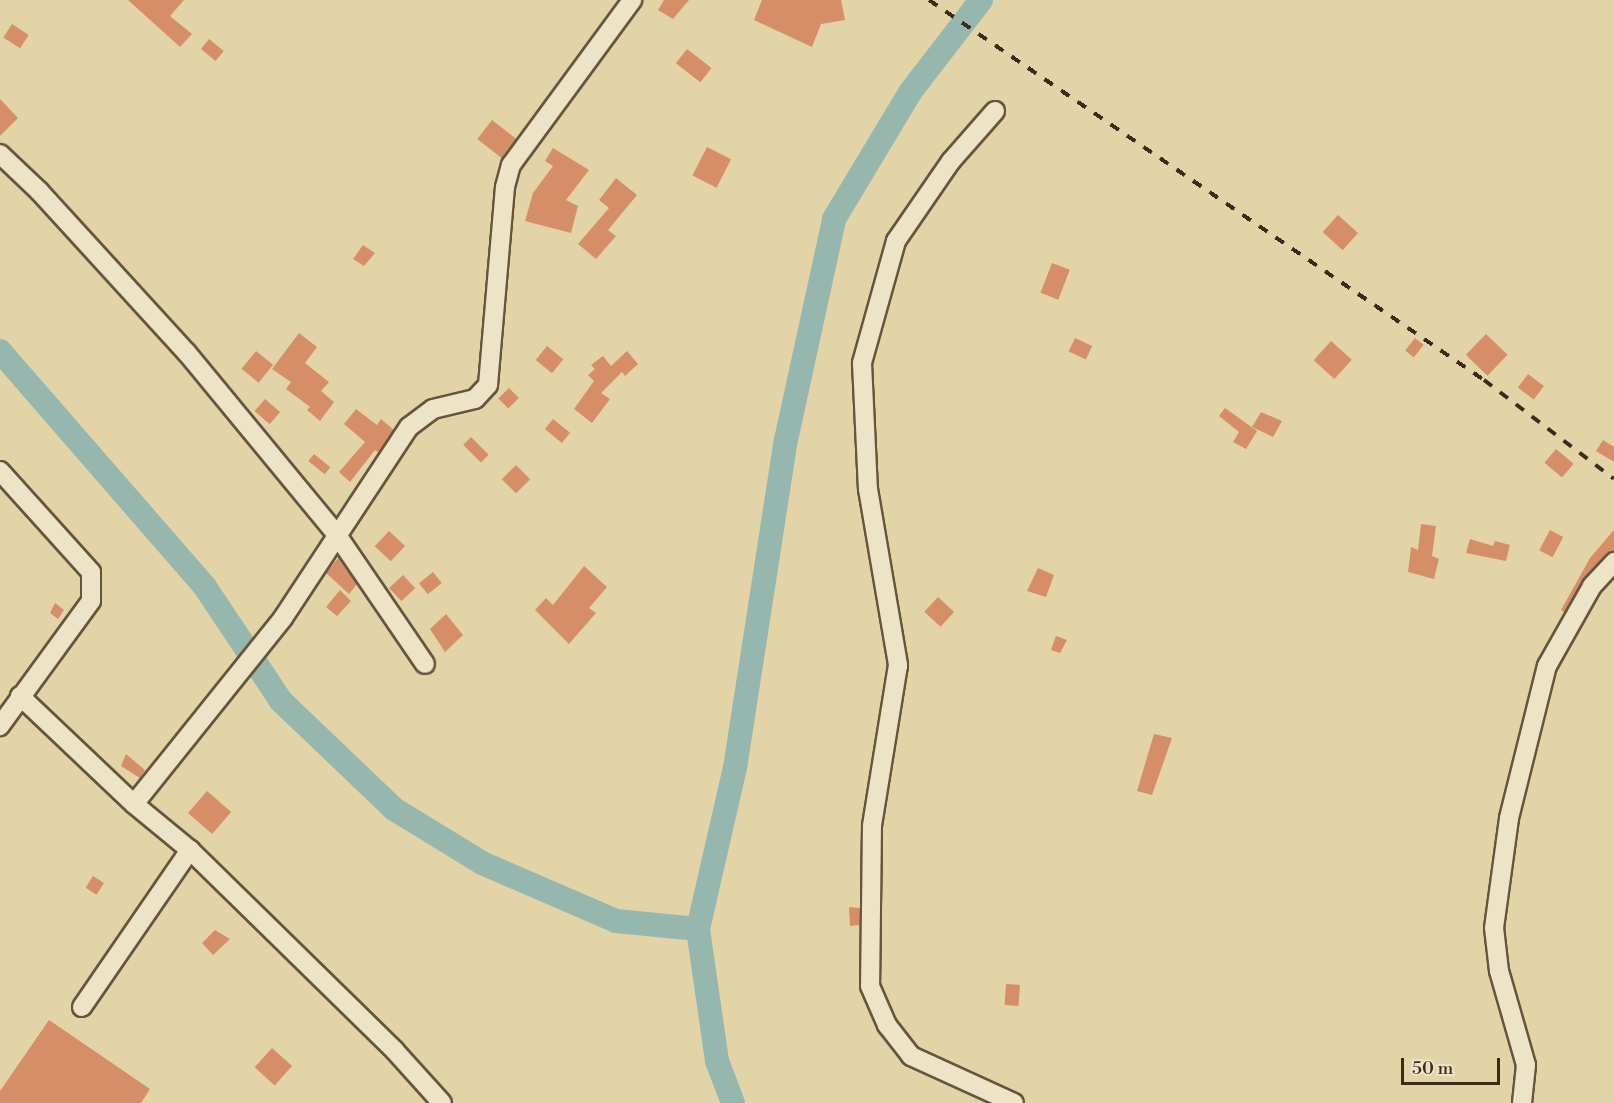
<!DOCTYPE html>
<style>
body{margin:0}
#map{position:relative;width:1614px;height:1103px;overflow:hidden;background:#e3d4a7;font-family:"Libre Bodoni",serif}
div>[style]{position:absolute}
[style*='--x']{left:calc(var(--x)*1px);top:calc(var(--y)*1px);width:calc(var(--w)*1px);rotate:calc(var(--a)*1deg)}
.river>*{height:24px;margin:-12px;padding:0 12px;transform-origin:12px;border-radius:12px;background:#96b7ae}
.building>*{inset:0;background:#d58e68;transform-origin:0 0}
.roads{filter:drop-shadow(2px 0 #66553c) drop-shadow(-2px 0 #66553c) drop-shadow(0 2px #66553c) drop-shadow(0 -2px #66553c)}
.minor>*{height:18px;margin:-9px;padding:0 9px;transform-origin:9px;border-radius:9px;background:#ede3c6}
.rail>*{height:4px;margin-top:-2px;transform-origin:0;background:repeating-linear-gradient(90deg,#3d2b18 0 10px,transparent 0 20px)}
span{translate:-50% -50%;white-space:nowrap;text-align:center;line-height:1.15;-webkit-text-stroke:5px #ede3c6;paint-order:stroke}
.scale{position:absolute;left:1401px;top:1058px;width:99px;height:27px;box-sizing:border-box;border:3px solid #3d2b18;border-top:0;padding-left:8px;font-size:18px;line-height:21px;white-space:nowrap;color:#3d2b18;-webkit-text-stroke:4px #ede3c6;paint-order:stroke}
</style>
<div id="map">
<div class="river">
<div style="--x:0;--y:351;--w:313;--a:49"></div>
<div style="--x:205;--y:587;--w:137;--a:56.3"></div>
<div style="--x:281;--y:701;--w:156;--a:43.7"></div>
<div style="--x:394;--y:809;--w:103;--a:31.5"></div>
<div style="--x:482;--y:863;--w:146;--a:23.4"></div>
<div style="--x:616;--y:921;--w:82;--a:5.6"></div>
<div style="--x:733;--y:1103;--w:45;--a:-110.9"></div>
<div style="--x:717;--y:1061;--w:133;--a:-98.2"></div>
<div style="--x:698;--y:929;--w:165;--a:-77.1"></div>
<div style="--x:735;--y:768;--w:332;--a:-81.2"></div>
<div style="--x:786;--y:440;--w:226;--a:-77.7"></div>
<div style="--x:834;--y:219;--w:149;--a:-59"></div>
<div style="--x:911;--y:91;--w:115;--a:-52.4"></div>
</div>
<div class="building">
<div style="clip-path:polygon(128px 0,184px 0,170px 16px,192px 34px,180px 47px)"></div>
<div style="clip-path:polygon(664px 0,689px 0,673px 19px,658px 10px)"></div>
<div style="clip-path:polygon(762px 0,841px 0,845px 20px,821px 24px,812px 47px,754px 20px)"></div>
<div style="left:12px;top:24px;width:20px;height:16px;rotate:33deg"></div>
<div style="left:209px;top:39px;width:19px;height:13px;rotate:39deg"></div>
<div style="left:687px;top:49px;width:31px;height:18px;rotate:38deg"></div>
<div style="clip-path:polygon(0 99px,18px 118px,0 136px)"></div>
<div style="left:492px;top:120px;width:31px;height:24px;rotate:38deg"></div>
<div style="left:707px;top:147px;width:27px;height:32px;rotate:27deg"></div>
<div style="clip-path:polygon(553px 148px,589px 170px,566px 200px,578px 206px,571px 233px,525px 221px,533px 193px,553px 166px,545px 161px)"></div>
<div style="clip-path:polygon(616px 178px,637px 195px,608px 230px,616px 236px,596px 259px,578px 244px,609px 208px,599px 200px)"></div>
<div style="left:1338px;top:215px;width:27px;height:23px;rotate:42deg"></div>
<div style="clip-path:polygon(363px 245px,375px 253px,364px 266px,353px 259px)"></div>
<div style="left:1052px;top:263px;width:19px;height:32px;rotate:21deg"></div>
<div style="clip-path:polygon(299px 333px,317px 347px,305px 363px,329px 382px,321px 391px,334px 402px,320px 421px,307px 410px,310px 407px,286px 389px,291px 382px,272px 369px)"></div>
<div style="left:1486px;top:334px;width:30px;height:29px;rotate:44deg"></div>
<div style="left:1075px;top:338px;width:19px;height:15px;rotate:25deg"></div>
<div style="left:1415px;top:338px;width:11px;height:16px;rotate:38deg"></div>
<div style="left:1331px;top:341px;width:28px;height:26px;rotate:42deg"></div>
<div style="left:547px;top:346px;width:21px;height:18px;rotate:39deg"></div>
<div style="left:256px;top:351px;width:22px;height:23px;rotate:39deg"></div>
<div style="clip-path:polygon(627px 351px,638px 364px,625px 376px,622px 372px,601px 393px,610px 399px,592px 423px,574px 409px,594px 381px,588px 375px,595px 369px,591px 365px,603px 356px,611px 366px)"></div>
<div style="left:1528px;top:374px;width:20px;height:17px;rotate:37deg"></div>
<div style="left:509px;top:388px;width:14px;height:15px;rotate:45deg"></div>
<div style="left:265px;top:399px;width:20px;height:16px;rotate:41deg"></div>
<div style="clip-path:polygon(1225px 408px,1257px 431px,1246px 449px,1233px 442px,1239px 432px,1219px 416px)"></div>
<div style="clip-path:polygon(356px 409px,377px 425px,381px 419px,394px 430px,379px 453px,375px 450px,350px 482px,339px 472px,365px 442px,344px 424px)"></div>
<div style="clip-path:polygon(1261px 412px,1282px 421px,1273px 437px,1252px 427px)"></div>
<div style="left:553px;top:419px;width:22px;height:13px;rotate:39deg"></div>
<div style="left:471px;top:437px;width:25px;height:11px;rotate:45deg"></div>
<div style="clip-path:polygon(1603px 440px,1614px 447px,1614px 462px,1596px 451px)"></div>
<div style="left:1556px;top:449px;width:23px;height:18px;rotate:40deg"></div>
<div style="left:314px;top:454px;width:21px;height:9px;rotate:39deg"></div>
<div style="left:516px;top:465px;width:20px;height:20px;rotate:45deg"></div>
<div style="clip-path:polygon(1421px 524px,1436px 526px,1432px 556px,1439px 559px,1434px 579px,1408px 572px,1411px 547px,1418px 550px)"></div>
<div style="left:1550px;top:530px;width:15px;height:23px;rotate:28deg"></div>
<div style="clip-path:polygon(1614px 530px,1614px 551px,1606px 554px,1584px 578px,1564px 612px,1561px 610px,1590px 558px)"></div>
<div style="left:389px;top:531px;width:22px;height:21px;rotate:43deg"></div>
<div style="clip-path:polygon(1470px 539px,1493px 546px,1495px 541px,1510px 545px,1506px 561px,1466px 553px)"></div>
<div style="clip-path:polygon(339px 557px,357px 584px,349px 594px,326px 573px)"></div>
<div style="clip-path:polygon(584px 566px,607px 587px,589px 608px,596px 613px,569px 644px,535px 610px,546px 598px,553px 605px)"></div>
<div style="clip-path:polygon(1038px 568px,1054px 575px,1046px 597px,1027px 591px)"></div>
<div style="left:433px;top:572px;width:14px;height:18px;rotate:51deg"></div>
<div style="left:403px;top:575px;width:18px;height:19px;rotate:47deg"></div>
<div style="clip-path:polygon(340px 590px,351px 601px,337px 616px,326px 607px)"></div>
<div style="left:938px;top:597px;width:22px;height:20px;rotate:43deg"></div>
<div style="clip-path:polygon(55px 603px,64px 610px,58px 619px,50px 613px)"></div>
<div style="clip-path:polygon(446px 614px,463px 635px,445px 652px,430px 629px)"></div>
<div style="clip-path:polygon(1056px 636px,1067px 640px,1060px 653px,1051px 650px)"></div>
<div style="clip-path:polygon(1154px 734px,1172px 738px,1152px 795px,1137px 791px)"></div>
<div style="clip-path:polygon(126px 754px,145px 770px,140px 778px,121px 766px)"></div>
<div style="left:207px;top:791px;width:32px;height:29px;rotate:41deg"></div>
<div style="left:93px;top:876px;width:13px;height:14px;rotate:32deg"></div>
<div style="clip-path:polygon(849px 907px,860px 908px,860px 925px,850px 926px)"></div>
<div style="clip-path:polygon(215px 930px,230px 939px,213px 955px,202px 943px)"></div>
<div style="left:1006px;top:984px;width:14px;height:21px;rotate:4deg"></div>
<div style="clip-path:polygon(49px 1020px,150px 1089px,141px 1103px,0 1103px,0 1091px)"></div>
<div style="left:272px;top:1048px;width:27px;height:26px;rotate:42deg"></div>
</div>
<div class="roads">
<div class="minor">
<div style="--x:995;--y:111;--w:67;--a:131.3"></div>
<div style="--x:951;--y:161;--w:97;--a:124.5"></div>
<div style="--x:896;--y:241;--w:127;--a:105.6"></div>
<div style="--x:862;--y:363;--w:126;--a:87.3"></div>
<div style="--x:868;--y:489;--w:179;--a:80.3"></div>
<div style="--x:898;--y:665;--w:163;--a:99.2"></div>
<div style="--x:872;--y:826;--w:160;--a:90.7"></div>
<div style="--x:870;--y:986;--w:43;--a:66.4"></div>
<div style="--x:887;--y:1025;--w:39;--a:52"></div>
<div style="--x:911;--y:1056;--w:113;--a:24.5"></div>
<div style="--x:0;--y:154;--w:54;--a:43.5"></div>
<div style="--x:39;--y:191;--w:219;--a:47.6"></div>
<div style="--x:187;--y:353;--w:236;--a:50.5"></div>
<div style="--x:337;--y:535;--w:156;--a:55.7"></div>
<div style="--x:0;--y:471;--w:136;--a:48"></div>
<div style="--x:91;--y:572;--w:29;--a:90"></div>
<div style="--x:91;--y:601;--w:155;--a:126.1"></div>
<div style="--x:20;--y:696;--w:157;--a:43.5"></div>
<div style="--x:134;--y:804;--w:72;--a:39.4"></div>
<div style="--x:190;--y:850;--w:287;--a:44.4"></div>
<div style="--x:395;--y:1051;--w:70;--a:47.9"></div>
<div style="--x:134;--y:804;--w:238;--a:-51.3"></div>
<div style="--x:283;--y:618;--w:229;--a:-56.6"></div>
<div style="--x:409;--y:427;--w:30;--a:-37"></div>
<div style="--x:433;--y:409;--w:43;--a:-13.4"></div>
<div style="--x:475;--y:399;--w:19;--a:-47"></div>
<div style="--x:488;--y:385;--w:199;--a:-85.1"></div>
<div style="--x:505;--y:187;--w:23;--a:-75"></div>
<div style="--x:511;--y:165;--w:205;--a:-53.7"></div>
<div style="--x:82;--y:1007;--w:191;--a:-55.5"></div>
<div style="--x:1522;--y:1103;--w:38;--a:-84"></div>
<div style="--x:1526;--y:1065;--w:98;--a:-106"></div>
<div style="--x:1499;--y:971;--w:43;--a:-96.6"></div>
<div style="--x:1494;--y:928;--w:111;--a:-82.2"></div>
<div style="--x:1509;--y:818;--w:157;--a:-76"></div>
<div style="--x:1547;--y:666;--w:92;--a:-60.6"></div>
<div style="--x:1592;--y:586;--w:33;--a:-47"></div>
</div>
</div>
<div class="rail">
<div style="--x:929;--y:0;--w:673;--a:34.4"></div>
<div style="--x:1484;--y:380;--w:163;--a:37.3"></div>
</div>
<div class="scale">50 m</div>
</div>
